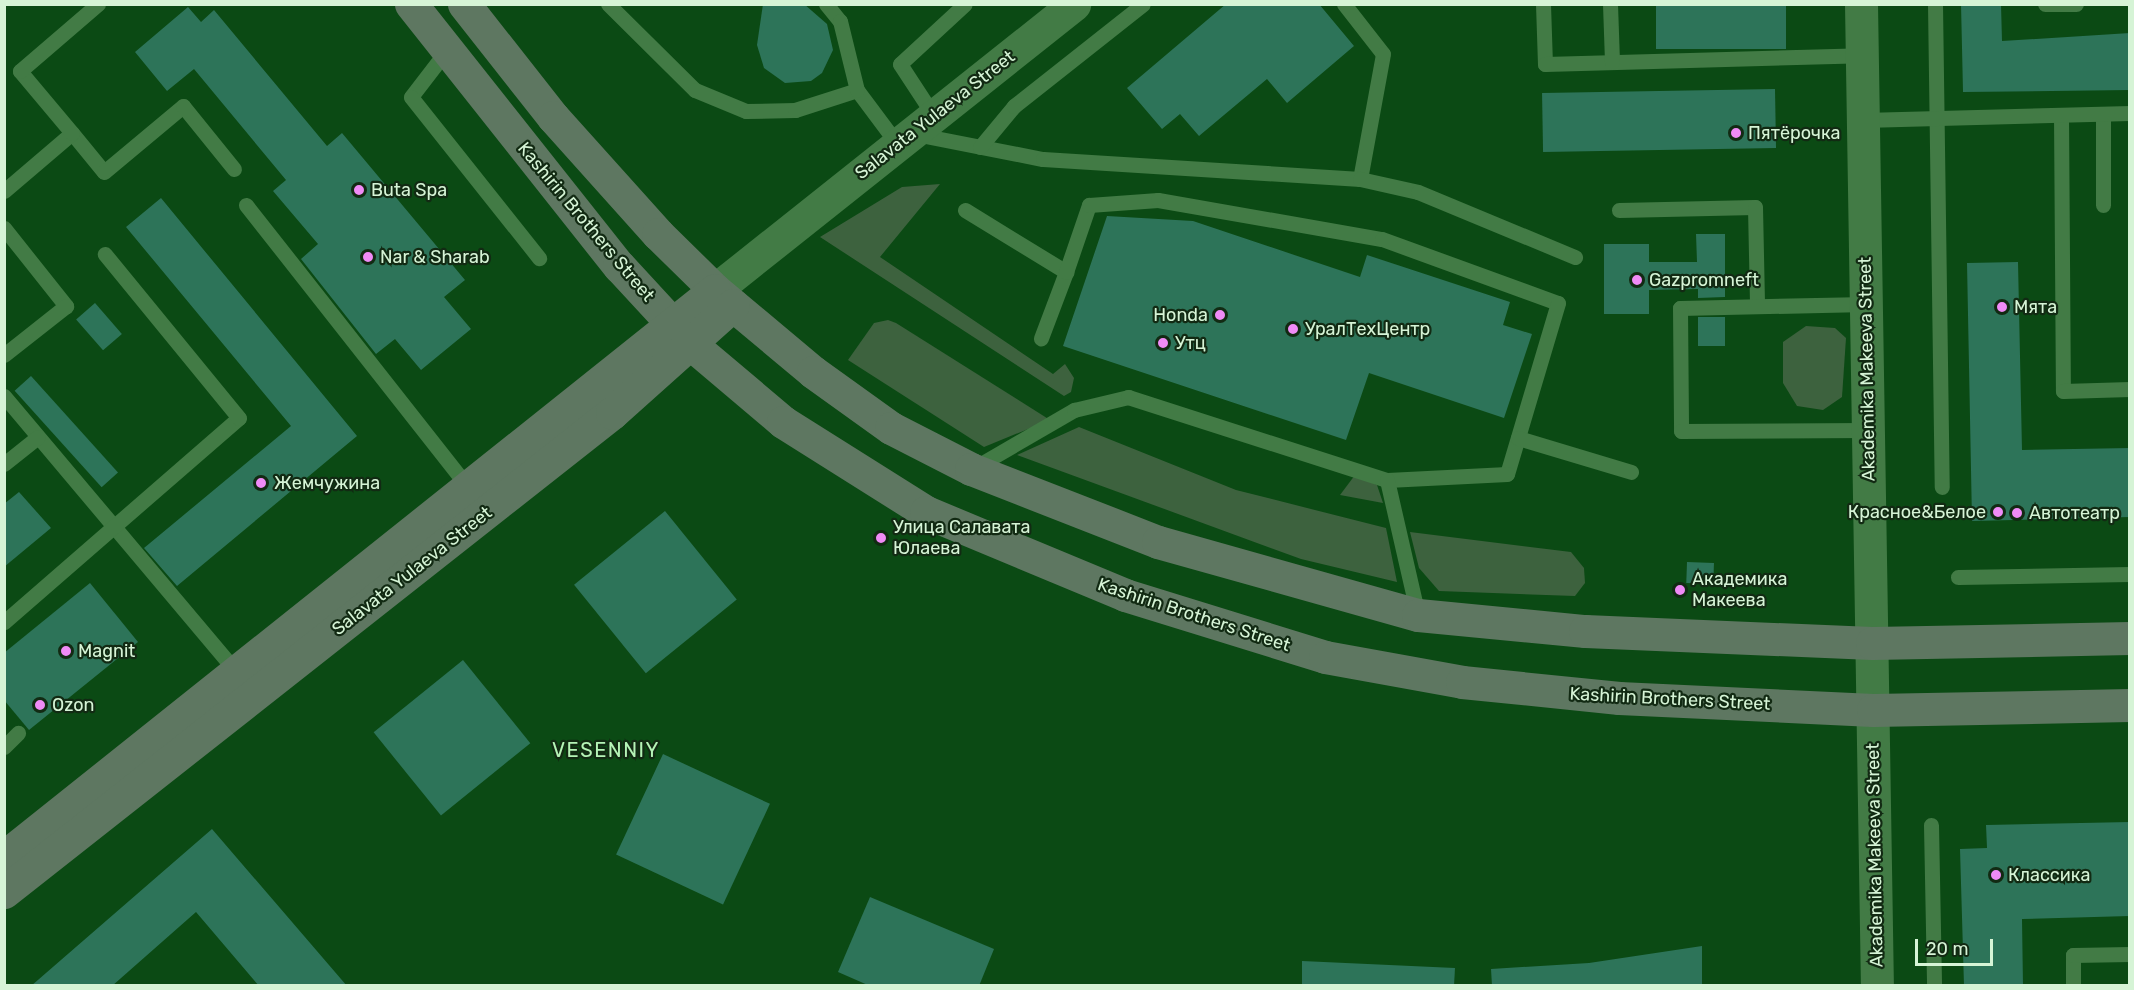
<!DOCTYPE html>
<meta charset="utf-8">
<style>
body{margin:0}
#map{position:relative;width:2134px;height:990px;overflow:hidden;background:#0b4a14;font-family:Rubik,sans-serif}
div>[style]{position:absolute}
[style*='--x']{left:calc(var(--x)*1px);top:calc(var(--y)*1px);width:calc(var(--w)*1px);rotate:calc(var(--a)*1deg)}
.green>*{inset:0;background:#3d623e}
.building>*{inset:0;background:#2d7459;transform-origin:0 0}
.service>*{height:15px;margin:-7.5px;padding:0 7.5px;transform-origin:7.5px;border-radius:7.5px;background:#427b45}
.tertiary>*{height:33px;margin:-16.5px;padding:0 16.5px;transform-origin:16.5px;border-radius:16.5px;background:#427b45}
.secondary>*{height:33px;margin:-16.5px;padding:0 16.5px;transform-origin:16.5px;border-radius:16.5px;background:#5e7761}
.dots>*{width:16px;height:16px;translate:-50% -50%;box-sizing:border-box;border:3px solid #122a13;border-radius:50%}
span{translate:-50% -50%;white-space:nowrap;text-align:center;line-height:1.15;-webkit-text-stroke:4.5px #122a13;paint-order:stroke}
.street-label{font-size:18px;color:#d6f4d6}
.poi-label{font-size:18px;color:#d6f4d6}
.left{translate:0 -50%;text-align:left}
.right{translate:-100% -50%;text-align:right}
.neighbourhood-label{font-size:20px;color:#b5f3b6;letter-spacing:1.5px}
.frame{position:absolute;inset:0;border:6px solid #d6f4d6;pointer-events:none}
.scale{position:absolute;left:1915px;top:939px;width:78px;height:27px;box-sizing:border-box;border:3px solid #d6f4d6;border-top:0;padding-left:8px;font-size:18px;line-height:21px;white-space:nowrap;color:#d6f4d6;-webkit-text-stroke:4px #122a13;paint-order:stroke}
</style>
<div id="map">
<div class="green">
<div style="clip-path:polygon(940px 184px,880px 257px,1053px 374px,1065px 364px,1074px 378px,1071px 392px,1064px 396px,820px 237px,902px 187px)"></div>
<div style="clip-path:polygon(888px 320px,896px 323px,1050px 420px,984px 447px,848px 360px,874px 323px)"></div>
<div style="clip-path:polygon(1806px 326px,1835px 328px,1846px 338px,1842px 397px,1823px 410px,1797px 406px,1783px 383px,1783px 342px)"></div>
<div style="clip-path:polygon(1079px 427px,1236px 490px,1386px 528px,1397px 582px,1301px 559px,1017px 455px)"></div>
<div style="clip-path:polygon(1355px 475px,1377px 485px,1383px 503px,1340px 495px)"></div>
<div style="clip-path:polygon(1410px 532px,1571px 552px,1584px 568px,1585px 583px,1575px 596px,1439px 591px,1419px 568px)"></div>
</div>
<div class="building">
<div style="clip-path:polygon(763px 4px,804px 4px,827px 24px,833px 50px,822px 73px,811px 81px,785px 83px,764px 68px,757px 45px)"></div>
<div style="clip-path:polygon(1226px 4px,1319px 4px,1354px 46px,1287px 103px,1267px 79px,1199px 136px,1180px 114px,1162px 129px,1127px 88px)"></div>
<div style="left:1656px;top:4px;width:130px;height:45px"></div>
<div style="clip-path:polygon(1961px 4px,2001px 4px,2002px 41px,2130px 33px,2130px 90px,1963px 92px)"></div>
<div style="clip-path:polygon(188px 7px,201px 22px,214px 10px,327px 146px,342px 133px,465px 280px,444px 297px,471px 329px,421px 370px,395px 339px,376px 354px,301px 259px,318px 244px,273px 191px,286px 180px,194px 69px,167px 91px,135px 52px)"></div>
<div style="left:1775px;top:89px;width:59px;height:233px;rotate:89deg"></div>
<div style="clip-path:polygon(161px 198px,357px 436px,177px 586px,144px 548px,291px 426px,126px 227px)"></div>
<div style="clip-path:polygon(1107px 216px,1193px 221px,1360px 277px,1367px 255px,1510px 302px,1503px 325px,1532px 334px,1504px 418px,1369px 373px,1346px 440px,1063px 346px)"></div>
<div style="clip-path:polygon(1696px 234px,1725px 234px,1725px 297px,1698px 298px,1698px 289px,1649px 290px,1649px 314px,1604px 314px,1604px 244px,1649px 244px,1649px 262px,1697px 262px)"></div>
<div style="clip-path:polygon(2018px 262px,2022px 450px,2130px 448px,2130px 517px,1972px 521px,1967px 263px)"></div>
<div style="left:95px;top:303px;width:41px;height:25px;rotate:49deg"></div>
<div style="left:1698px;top:317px;width:27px;height:29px"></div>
<div style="left:31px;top:376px;width:130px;height:22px;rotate:48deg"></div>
<div style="clip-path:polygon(19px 492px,51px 528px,4px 567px,4px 504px)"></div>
<div style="left:665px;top:511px;width:114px;height:117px;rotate:51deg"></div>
<div style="left:1687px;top:562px;width:27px;height:21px;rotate:2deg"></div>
<div style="clip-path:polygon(90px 583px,138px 642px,29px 730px,4px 700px,4px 653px)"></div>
<div style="left:463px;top:660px;width:107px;height:115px;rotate:51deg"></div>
<div style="left:663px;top:754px;width:118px;height:111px;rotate:25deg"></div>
<div style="clip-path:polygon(2130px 822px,2130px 916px,2022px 919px,2023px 986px,1964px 986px,1960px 849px,1987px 848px,1986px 825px)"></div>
<div style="clip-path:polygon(212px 829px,347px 986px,259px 986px,196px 912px,112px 986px,31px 986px)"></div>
<div style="clip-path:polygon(870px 897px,994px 949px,979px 986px,870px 986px,838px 972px)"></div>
<div style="clip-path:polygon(1702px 946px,1702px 986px,1492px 986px,1491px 969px,1589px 963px)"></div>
<div style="clip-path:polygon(1302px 961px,1455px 968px,1454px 986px,1302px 986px)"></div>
</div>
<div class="service">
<div style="--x:608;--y:4;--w:122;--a:44.7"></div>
<div style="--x:695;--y:90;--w:55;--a:22.4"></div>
<div style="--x:746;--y:111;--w:49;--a:-1.2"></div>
<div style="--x:795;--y:110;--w:65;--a:-17.9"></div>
<div style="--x:857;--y:90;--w:69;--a:53.3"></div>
<div style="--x:826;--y:4;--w:22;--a:51"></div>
<div style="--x:840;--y:21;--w:71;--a:76.2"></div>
<div style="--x:1344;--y:4;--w:63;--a:52"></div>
<div style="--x:1383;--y:54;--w:127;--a:100.4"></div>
<div style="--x:1543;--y:4;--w:60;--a:88.1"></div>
<div style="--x:1545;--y:64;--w:317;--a:-1.6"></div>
<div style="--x:1610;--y:4;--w:58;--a:88"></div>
<div style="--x:1935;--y:4;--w:483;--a:89.2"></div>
<div style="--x:2045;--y:4;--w:31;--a:0"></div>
<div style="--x:447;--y:50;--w:59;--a:127.5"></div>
<div style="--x:411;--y:97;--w:206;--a:51.5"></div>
<div style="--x:2103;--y:114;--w:91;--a:90"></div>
<div style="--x:2061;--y:115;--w:276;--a:89.6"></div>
<div style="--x:2063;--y:391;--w:67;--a:-1.7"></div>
<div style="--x:934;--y:116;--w:62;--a:-123.2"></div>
<div style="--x:900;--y:64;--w:88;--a:-42.7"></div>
<div style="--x:1863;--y:120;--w:267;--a:-1.5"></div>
<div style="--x:72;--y:133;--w:50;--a:50.6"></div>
<div style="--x:104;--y:172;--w:103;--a:-39.9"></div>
<div style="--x:183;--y:106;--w:81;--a:51"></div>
<div style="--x:915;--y:134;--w:130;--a:11.1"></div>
<div style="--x:1043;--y:159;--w:318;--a:3.6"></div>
<div style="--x:1360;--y:179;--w:59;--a:12.6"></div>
<div style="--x:1418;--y:192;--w:170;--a:22.5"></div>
<div style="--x:980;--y:147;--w:53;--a:-50.3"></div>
<div style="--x:1014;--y:106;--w:164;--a:-38.3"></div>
<div style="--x:4;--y:191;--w:89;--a:-40.5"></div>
<div style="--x:72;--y:133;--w:81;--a:-130"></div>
<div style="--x:20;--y:71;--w:103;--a:-40.7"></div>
<div style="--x:246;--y:205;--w:360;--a:51.8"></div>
<div style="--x:965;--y:210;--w:119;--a:31.5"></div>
<div style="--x:1066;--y:272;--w:71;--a:110.7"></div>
<div style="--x:1619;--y:210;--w:136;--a:-1.3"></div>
<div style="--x:1755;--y:207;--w:99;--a:88.8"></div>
<div style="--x:4;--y:228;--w:100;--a:51.5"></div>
<div style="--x:66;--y:306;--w:79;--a:141.7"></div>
<div style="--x:1066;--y:272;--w:71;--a:-71.1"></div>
<div style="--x:1089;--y:205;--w:69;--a:-4.1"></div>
<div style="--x:1158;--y:200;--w:227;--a:9.9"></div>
<div style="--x:1382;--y:239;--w:187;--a:20"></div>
<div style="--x:1558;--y:303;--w:178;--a:106.6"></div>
<div style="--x:1507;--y:474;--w:120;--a:177.1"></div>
<div style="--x:1867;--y:304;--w:187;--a:178.8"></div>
<div style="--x:1680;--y:308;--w:123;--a:89.5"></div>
<div style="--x:1681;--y:431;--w:187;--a:-0.3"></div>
<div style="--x:4;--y:396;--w:363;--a:49.9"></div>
<div style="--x:1518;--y:438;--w:118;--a:16.7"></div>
<div style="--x:4;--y:464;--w:43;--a:-38.5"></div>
<div style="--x:974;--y:468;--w:116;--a:-30.1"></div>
<div style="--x:1074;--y:410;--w:56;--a:-13.5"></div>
<div style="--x:1128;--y:397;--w:272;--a:17.8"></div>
<div style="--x:1387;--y:480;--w:139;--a:77.1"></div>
<div style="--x:1958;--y:577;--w:172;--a:-1"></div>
<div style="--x:4;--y:622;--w:311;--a:-41"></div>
<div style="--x:239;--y:418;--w:212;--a:-129.3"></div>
<div style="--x:4;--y:747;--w:20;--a:-45"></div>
<div style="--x:1931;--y:825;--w:161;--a:88.9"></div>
<div style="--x:2073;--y:986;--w:31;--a:-90"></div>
<div style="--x:2073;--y:955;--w:57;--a:-1"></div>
</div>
<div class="tertiary">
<div style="--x:1861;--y:4;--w:982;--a:89.07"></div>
<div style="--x:715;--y:290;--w:459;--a:-38.5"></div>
</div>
<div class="secondary">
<div style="--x:411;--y:4;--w:335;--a:51.6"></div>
<div style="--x:619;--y:266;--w:108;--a:47.3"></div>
<div style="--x:692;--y:345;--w:119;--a:40.2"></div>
<div style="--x:783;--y:422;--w:169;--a:32.2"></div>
<div style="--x:926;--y:512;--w:216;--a:22.6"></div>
<div style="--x:1125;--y:595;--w:209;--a:17.2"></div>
<div style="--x:1325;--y:657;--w:139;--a:10.3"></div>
<div style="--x:1462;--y:682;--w:158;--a:5.8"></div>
<div style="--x:1619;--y:698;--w:254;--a:2.7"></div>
<div style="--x:1873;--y:710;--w:257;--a:-1.1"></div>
<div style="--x:464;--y:4;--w:144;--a:51.8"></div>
<div style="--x:553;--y:117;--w:157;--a:48.1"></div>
<div style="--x:658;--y:234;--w:80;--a:44.5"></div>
<div style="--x:715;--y:290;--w:128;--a:39.9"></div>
<div style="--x:813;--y:372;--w:96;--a:35.7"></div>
<div style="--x:891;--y:428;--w:90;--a:27.1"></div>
<div style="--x:971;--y:469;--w:201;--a:21.3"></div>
<div style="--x:1158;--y:542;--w:270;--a:15.7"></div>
<div style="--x:1418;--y:615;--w:168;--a:5.5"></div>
<div style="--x:1585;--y:631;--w:287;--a:2.4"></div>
<div style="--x:1872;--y:643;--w:258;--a:-1.1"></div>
<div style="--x:4;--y:857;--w:909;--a:-38.57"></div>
<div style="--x:4;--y:892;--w:774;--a:-38.23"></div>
<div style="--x:612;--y:413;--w:162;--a:-41.8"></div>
</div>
<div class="dots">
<div style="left:1736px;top:133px;background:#f08bf6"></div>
<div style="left:359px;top:190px;background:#f08bf6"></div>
<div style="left:368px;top:257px;background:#f08bf6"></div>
<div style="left:1637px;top:280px;background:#f08bf6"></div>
<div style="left:2002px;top:307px;background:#f08bf6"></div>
<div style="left:1220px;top:315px;background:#f08bf6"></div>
<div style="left:1293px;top:329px;background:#f08bf6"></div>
<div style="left:1163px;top:343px;background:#f08bf6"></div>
<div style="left:261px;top:483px;background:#f08bf6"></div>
<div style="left:1998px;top:512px;background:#f08bf6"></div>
<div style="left:2017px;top:513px;background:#f08bf6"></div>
<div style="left:881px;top:538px;background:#f08bf6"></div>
<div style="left:1680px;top:590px;background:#f08bf6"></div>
<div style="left:66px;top:651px;background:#f08bf6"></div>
<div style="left:40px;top:705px;background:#f08bf6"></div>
<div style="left:1996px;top:875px;background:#f08bf6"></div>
</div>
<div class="street-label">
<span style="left:935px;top:115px;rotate:-38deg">Salavata Yulaeva Street</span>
<span style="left:586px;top:222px;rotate:50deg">Kashirin Brothers Street</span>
<span style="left:1867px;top:369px;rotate:-91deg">Akademika Makeeva Street</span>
<span style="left:412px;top:571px;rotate:-38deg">Salavata Yulaeva Street</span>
<span style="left:1194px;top:615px;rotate:18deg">Kashirin Brothers Street</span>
<span style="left:1670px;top:699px;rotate:3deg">Kashirin Brothers Street</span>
<span style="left:1875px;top:855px;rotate:-91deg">Akademika Makeeva Street</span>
</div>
<div class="poi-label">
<span class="left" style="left:1748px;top:133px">Пятёрочка</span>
<span class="left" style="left:371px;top:190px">Buta Spa</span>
<span class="left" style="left:380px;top:257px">Nar &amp; Sharab</span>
<span class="left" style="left:1649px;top:280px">Gazpromneft</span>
<span class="left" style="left:2014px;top:307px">Мята</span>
<span class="right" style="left:1208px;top:315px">Honda</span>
<span class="left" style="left:1305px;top:329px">УралТехЦентр</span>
<span class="left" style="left:1175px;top:343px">Утц</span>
<span class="left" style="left:274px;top:483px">Жемчужина</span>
<span class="right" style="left:1986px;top:512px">Красное&amp;Белое</span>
<span class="left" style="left:2029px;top:513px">Автотеатр</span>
<span class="left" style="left:893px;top:538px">Улица Салавата<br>Юлаева</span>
<span class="left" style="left:1692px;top:590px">Академика<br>Макеева</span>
<span class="left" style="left:78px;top:651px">Magnit</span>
<span class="left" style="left:52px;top:705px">Ozon</span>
<span class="left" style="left:2008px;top:875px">Классика</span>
</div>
<div class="neighbourhood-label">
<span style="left:606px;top:750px">VESENNIY</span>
</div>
<div class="frame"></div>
<div class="scale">20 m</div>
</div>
